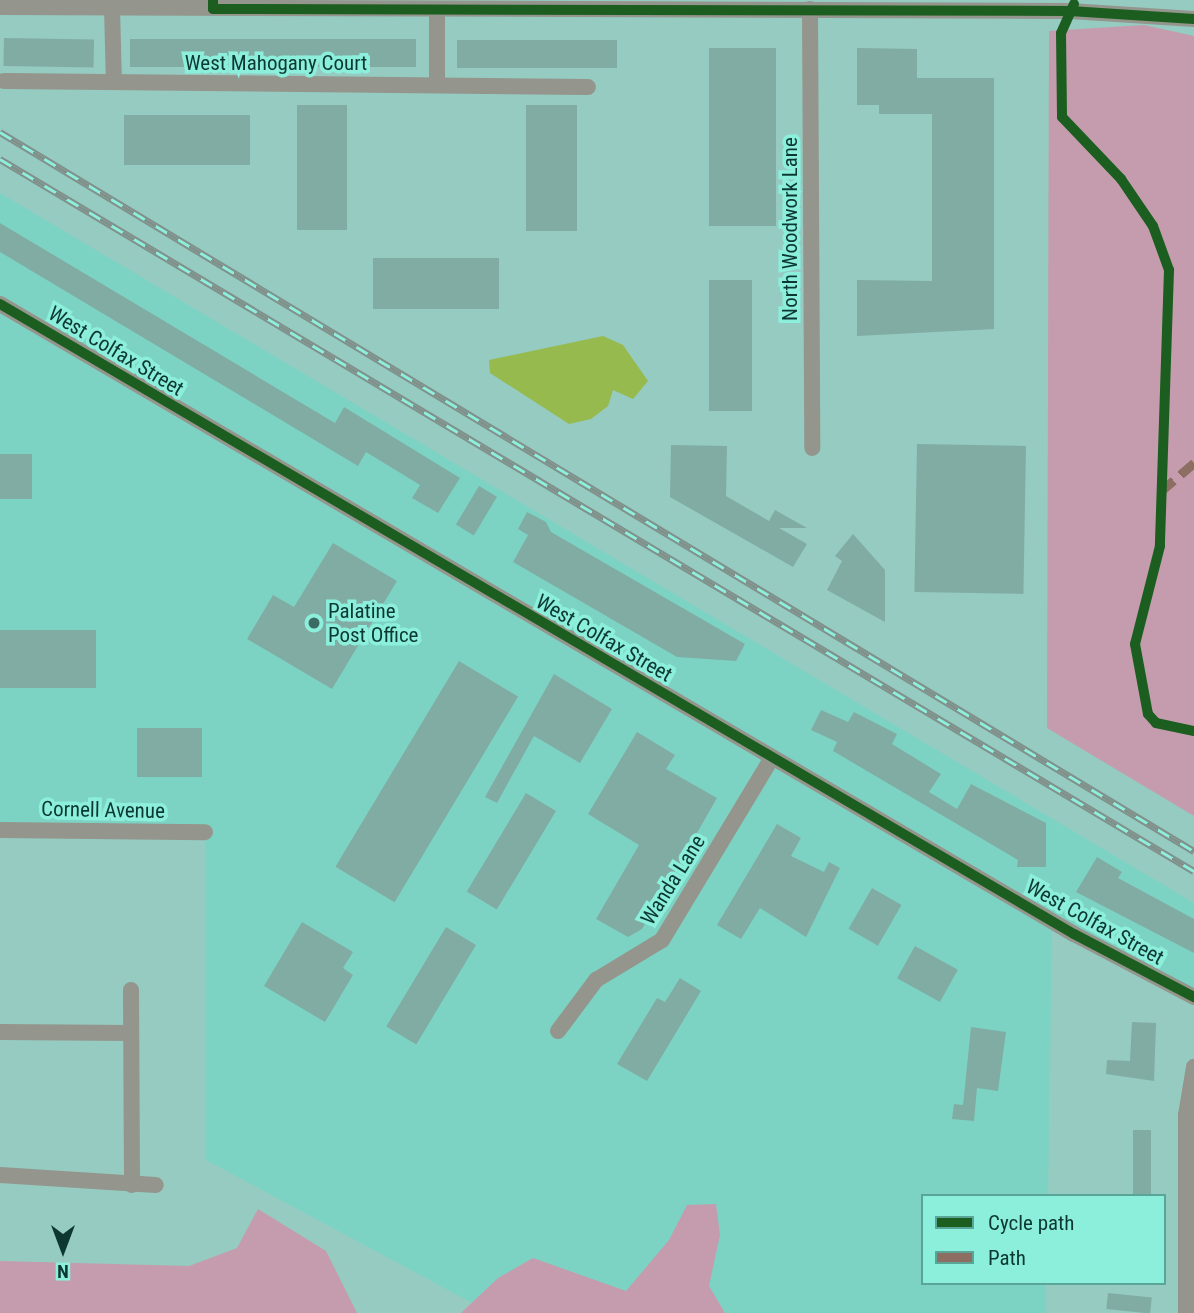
<!DOCTYPE html>
<style>
body{margin:0}
#map{position:relative;width:1194px;height:1313px;overflow:hidden;background:#95cbc1;font-family:"Roboto Condensed",sans-serif}
div>[style]{position:absolute}
[style*='--x']{left:calc(var(--x)*1px);top:calc(var(--y)*1px);width:calc(var(--w)*1px);rotate:calc(var(--a)*1deg)}
.built>*{inset:0;background:#7dd3c3}
.green>*{inset:0;background:#c49cad}
.water>*{inset:0;background:#96ba4e}
.building>*{inset:0;background:#80aca4;transform-origin:0 0}
.minor>*{height:16px;margin:-8px;padding:0 8px;transform-origin:8px;border-radius:8px;background:#94958c}
.rail>*{height:7px;margin-top:-3.5px;transform-origin:0;background:repeating-linear-gradient(90deg,#8cefdc 0 13px,#80918b 0 26px);box-sizing:border-box;border-block:2px solid #80918b}
.quiet>*{height:9px;margin-top:-4.5px;transform-origin:0;background:repeating-linear-gradient(90deg,#8d6e63 0 18px,transparent 0 27px)}
.cycleway>*{height:10px;margin:-5px;padding:0 5px;transform-origin:5px;border-radius:5px;background:#1b5e20}
.dots>*{width:19px;height:19px;translate:-50% -50%;box-sizing:border-box;border:4px solid #8cefdc;border-radius:50%}
span{translate:-50% -50%;white-space:nowrap;text-align:center;line-height:1.15;-webkit-text-stroke:7px #8cefdc;paint-order:stroke}
.street-label{font-size:21px;color:#0c3831}
.poi-label{font-size:21px;color:#0c3831}
.left{translate:0 -50%;text-align:left}
.legend{position:absolute;left:921px;top:1194px;width:245px;height:91px;box-sizing:border-box;background:#8cefdc;border:2px solid #59a698;margin:0;padding:9px 12px;list-style:none;font-size:21px;color:#0c3831}
.legend li{display:flex;align-items:center;gap:14px;height:35px}
.legend b{width:35px;border:2px solid #59a698}
.north{position:absolute;left:28px;top:1215px;width:70px;height:70px;-webkit-text-stroke:5px #8cefdc;paint-order:stroke;rotate:180deg;font-size:19px;font-weight:700;line-height:28px;text-align:center;color:#0c3831}
.north::after{content:'';display:block;margin:auto;width:24px;height:32px;background:#0c3831;clip-path:polygon(50% 0,100% 100%,50% 72%,0 100%)}
</style>
<div id="map">
<div class="built">
<div style="clip-path:polygon(0 193px,1194px 903px,1194px 997px,1052px 922px,1048px 1196px,923px 1196px,923px 1283px,1046px 1283px,1046px 1313px,491px 1313px,206px 1160px,205px 833px,0 830px)"></div>
</div>
<div class="green">
<div style="clip-path:polygon(1144px 25px,1194px 36px,1194px 816px,1047px 728px,1049px 31px)"></div>
<div style="clip-path:polygon(716px 1204px,720px 1235px,709px 1286px,725px 1313px,461px 1313px,498px 1278px,533px 1258px,626px 1291px,669px 1240px,687px 1205px)"></div>
<div style="clip-path:polygon(258px 1209px,326px 1251px,357px 1313px,0 1313px,0 1261px,189px 1266px,237px 1248px)"></div>
</div>
<div class="water">
<div style="clip-path:polygon(603px 336px,623px 345px,648px 381px,633px 399px,613px 390px,608px 406px,591px 419px,569px 424px,490px 373px,489px 360px)"></div>
</div>
<div class="building">
<div style="left:4px;top:38px;width:90px;height:28px;rotate:1deg"></div>
<div style="left:130px;top:39px;width:286px;height:28px"></div>
<div style="left:457px;top:40px;width:160px;height:28px"></div>
<div style="left:709px;top:48px;width:67px;height:178px"></div>
<div style="clip-path:polygon(857px 48px,917px 49px,917px 78px,994px 78px,994px 329px,857px 336px,857px 280px,932px 281px,932px 114px,879px 114px,879px 105px,857px 105px)"></div>
<div style="left:297px;top:105px;width:50px;height:125px"></div>
<div style="left:526px;top:105px;width:51px;height:126px"></div>
<div style="left:124px;top:115px;width:126px;height:50px"></div>
<div style="clip-path:polygon(0 223px,335px 423px,344px 407px,460px 478px,438px 513px,412px 498px,420px 485px,366px 452px,358px 466px,0 252px)"></div>
<div style="left:373px;top:258px;width:126px;height:51px"></div>
<div style="left:709px;top:280px;width:43px;height:131px"></div>
<div style="left:917px;top:444px;width:109px;height:148px;rotate:1deg"></div>
<div style="clip-path:polygon(671px 445px,727px 446px,726px 496px,769px 521px,775px 510px,807px 528px,779px 528px,807px 544px,793px 567px,670px 497px)"></div>
<div style="left:0;top:454px;width:32px;height:45px"></div>
<div style="left:479px;top:486px;width:21px;height:45px;rotate:31deg"></div>
<div style="clip-path:polygon(527px 512px,546px 522px,551px 532px,745px 644px,736px 661px,677px 657px,513px 562px,528px 535px,518px 529px)"></div>
<div style="clip-path:polygon(853px 534px,885px 570px,885px 622px,827px 590px,842px 561px,835px 556px)"></div>
<div style="clip-path:polygon(333px 543px,397px 581px,332px 689px,247px 639px,273px 595px,294px 607px)"></div>
<div style="left:0;top:630px;width:96px;height:58px"></div>
<div style="left:459px;top:661px;width:69px;height:240px;rotate:31deg"></div>
<div style="clip-path:polygon(554px 674px,612px 709px,580px 763px,534px 736px,497px 803px,485px 797px)"></div>
<div style="clip-path:polygon(821px 710px,848px 722px,854px 712px,897px 734px,892px 744px,941px 774px,929px 792px,957px 809px,971px 784px,1046px 823px,1046px 867px,1017px 867px,1018px 860px,833px 751px,837px 742px,811px 730px)"></div>
<div style="left:137px;top:728px;width:65px;height:49px"></div>
<div style="clip-path:polygon(637px 732px,675px 755px,666px 769px,717px 798px,642px 929px,628px 937px,596px 919px,639px 845px,588px 814px)"></div>
<div style="left:526px;top:793px;width:35px;height:115px;rotate:31deg"></div>
<div style="clip-path:polygon(777px 824px,801px 838px,791px 856px,824px 872px,829px 862px,840px 868px,806px 937px,760px 908px,741px 939px,717px 925px)"></div>
<div style="clip-path:polygon(1097px 857px,1122px 872px,1118px 878px,1194px 919px,1194px 953px,1076px 892px)"></div>
<div style="left:872px;top:888px;width:34px;height:47px;rotate:30deg"></div>
<div style="clip-path:polygon(302px 922px,353px 952px,343px 968px,353px 975px,325px 1022px,264px 986px)"></div>
<div style="left:446px;top:927px;width:35px;height:116px;rotate:31deg"></div>
<div style="left:915px;top:946px;width:49px;height:37px;rotate:29deg"></div>
<div style="clip-path:polygon(680px 978px,701px 991px,647px 1081px,617px 1064px,657px 998px,665px 1002px)"></div>
<div style="clip-path:polygon(1132px 1022px,1156px 1023px,1154px 1081px,1106px 1074px,1107px 1060px,1130px 1061px)"></div>
<div style="clip-path:polygon(971px 1027px,1006px 1032px,998px 1091px,977px 1088px,974px 1121px,952px 1119px,954px 1104px,963px 1105px)"></div>
<div style="left:1133px;top:1130px;width:18px;height:66px"></div>
<div style="left:1108px;top:1293px;width:44px;height:16px;rotate:6deg"></div>
</div>
<div class="minor">
<div style="--x:0;--y:7;--w:1070;--a:0.21"></div>
<div style="--x:1070;--y:11;--w:124;--a:3.7"></div>
<div style="--x:112;--y:8;--w:74;--a:88.5"></div>
<div style="--x:810;--y:9;--w:439;--a:89.7"></div>
<div style="--x:4;--y:81;--w:584;--a:0.59"></div>
<div style="--x:437;--y:85;--w:74;--a:-90"></div>
<div style="--x:0;--y:304;--w:1245;--a:30.4"></div>
<div style="--x:1074;--y:934;--w:136;--a:27.7"></div>
<div style="--x:0;--y:830;--w:205;--a:0.6"></div>
<div style="--x:131;--y:990;--w:195;--a:89.7"></div>
<div style="--x:558;--y:1031;--w:64;--a:-53.3"></div>
<div style="--x:596;--y:980;--w:77;--a:-31.2"></div>
<div style="--x:662;--y:940;--w:213;--a:-58.9"></div>
<div style="--x:0;--y:1032;--w:131;--a:0.4"></div>
<div style="--x:0;--y:1175;--w:156;--a:3.7"></div>
<div style="--x:1186;--y:1313;--w:198;--a:-90"></div>
<div style="--x:1186;--y:1115;--w:49;--a:-80.5"></div>
</div>
<div class="rail">
<div style="--x:0;--y:132;--w:1394;--a:31.06"></div>
<div style="--x:0;--y:159;--w:1390;--a:30.81"></div>
</div>
<div class="quiet">
<div style="--x:1160;--y:492;--w:45;--a:-40.5"></div>
</div>
<div class="cycleway">
<div style="--x:213;--y:0;--w:9;--a:90"></div>
<div style="--x:213;--y:9;--w:857;--a:0.13"></div>
<div style="--x:1070;--y:11;--w:124;--a:3.7"></div>
<div style="--x:1074;--y:4;--w:32;--a:114"></div>
<div style="--x:1061;--y:33;--w:84;--a:89.3"></div>
<div style="--x:1062;--y:117;--w:86;--a:46.4"></div>
<div style="--x:1121;--y:179;--w:57;--a:55.8"></div>
<div style="--x:1153;--y:226;--w:47;--a:70"></div>
<div style="--x:1169;--y:270;--w:276;--a:91.9"></div>
<div style="--x:1160;--y:546;--w:101;--a:104.3"></div>
<div style="--x:1135;--y:644;--w:71;--a:79.5"></div>
<div style="--x:1148;--y:714;--w:12;--a:48"></div>
<div style="--x:1156;--y:723;--w:39;--a:12"></div>
<div style="--x:0;--y:304;--w:1245;--a:30.4"></div>
<div style="--x:1074;--y:934;--w:136;--a:27.7"></div>
</div>
<div class="dots">
<div style="left:314px;top:623px;background:#3c6b63"></div>
</div>
<div class="street-label">
<span style="left:276px;top:63px">West Mahogany Court</span>
<span style="left:790px;top:229px;rotate:-90deg">North Woodwork Lane</span>
<span style="left:116px;top:351px;rotate:31deg">West Colfax Street</span>
<span style="left:604px;top:638px;rotate:30deg">West Colfax Street</span>
<span style="left:103px;top:810px;rotate:1deg">Cornell Avenue</span>
<span style="left:673px;top:880px;rotate:-58deg">Wanda Lane</span>
<span style="left:1095px;top:922px;rotate:29deg">West Colfax Street</span>
</div>
<div class="poi-label">
<span class="left" style="left:328px;top:623px">Palatine<br>Post Office</span>
</div>
<ul class="legend">
<li><b style="height:9px;background:#1b5e20"></b>Cycle path</li>
<li><b style="height:9px;background:#8d6e63"></b>Path</li>
</ul>
<div class="north">N</div>
</div>
